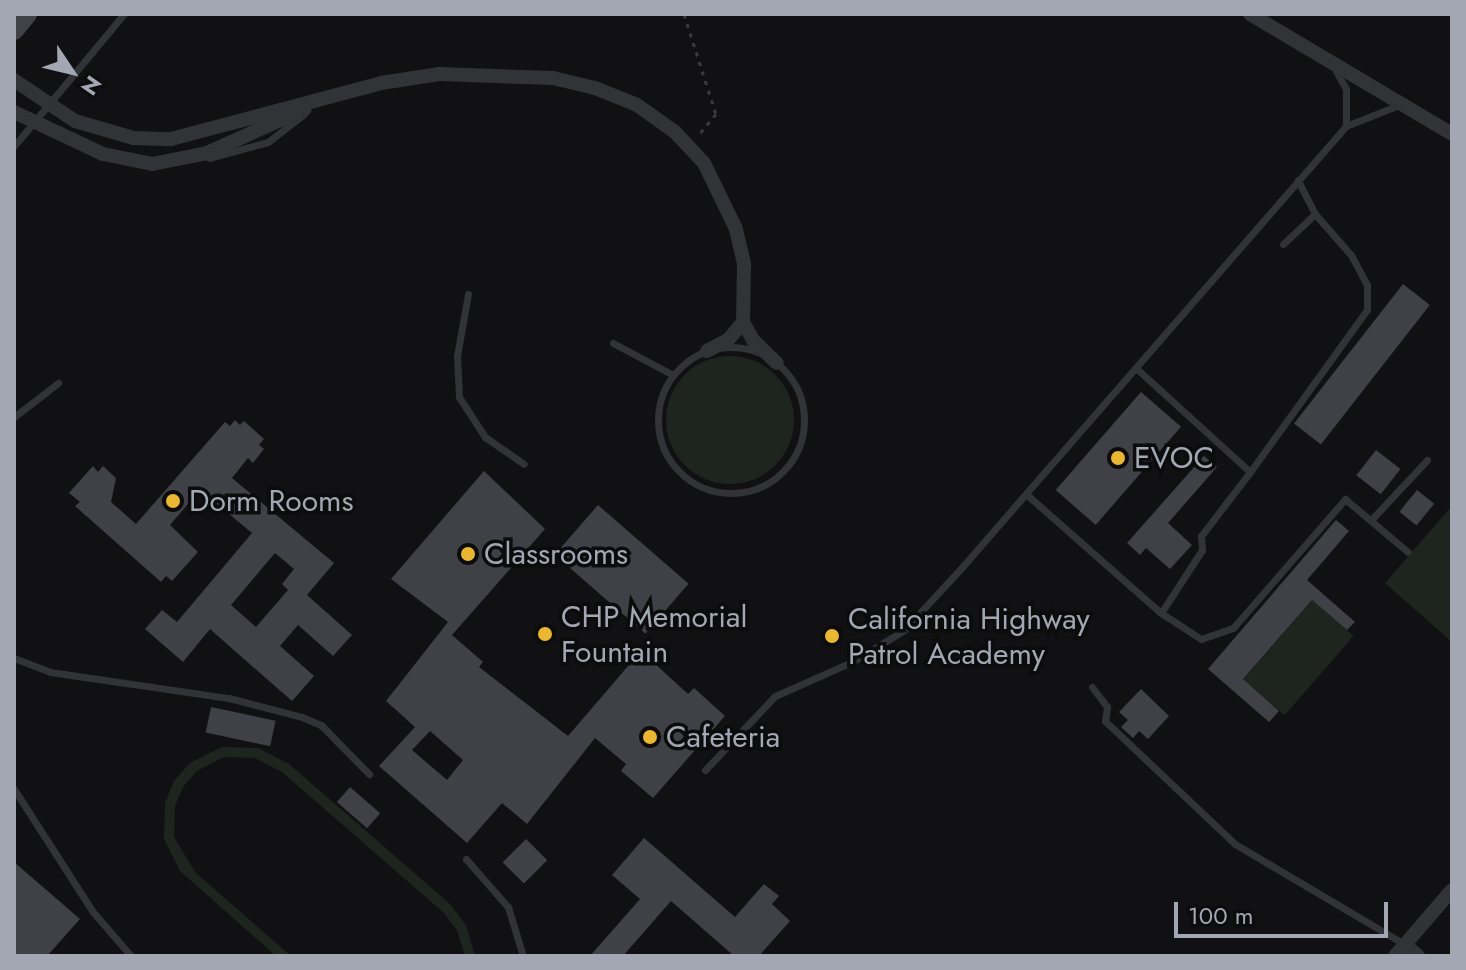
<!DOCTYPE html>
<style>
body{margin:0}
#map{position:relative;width:1466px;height:970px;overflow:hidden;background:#111113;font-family:Jost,sans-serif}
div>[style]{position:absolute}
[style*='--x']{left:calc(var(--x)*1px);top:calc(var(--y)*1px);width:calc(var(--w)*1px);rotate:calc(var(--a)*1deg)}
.green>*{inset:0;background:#1e251f;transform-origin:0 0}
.round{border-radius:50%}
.building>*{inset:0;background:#404146;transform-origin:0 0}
.path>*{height:3px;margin-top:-1.5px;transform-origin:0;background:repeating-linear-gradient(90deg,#383a3e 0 4px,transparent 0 10px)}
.lane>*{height:7px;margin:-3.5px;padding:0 3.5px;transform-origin:3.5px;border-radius:3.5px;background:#323337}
.lane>.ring{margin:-3.5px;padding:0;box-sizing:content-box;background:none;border:7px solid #323337;border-radius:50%}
.street>*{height:14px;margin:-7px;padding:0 7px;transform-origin:7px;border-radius:7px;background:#323337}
.secondary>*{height:20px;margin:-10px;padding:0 10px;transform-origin:10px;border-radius:10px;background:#404247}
.dots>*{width:22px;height:22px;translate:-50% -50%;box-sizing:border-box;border:4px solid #0c0c0d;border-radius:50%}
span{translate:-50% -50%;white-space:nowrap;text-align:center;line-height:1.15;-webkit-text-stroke:7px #0c0c0d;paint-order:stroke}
.poi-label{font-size:30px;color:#a3a7b3}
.left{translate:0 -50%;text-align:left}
.frame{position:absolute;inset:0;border:16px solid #a3a7b3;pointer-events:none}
.north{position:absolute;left:32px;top:32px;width:80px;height:80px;-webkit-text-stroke:6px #0c0c0d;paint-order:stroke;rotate:125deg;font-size:22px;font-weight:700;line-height:32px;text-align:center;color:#a3a7b3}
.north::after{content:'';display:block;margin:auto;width:28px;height:36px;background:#a3a7b3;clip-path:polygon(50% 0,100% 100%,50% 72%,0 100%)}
.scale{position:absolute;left:1174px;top:902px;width:214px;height:36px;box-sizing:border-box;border:4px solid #a3a7b3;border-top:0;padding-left:10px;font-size:24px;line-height:28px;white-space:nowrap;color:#a3a7b3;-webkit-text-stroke:6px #0c0c0d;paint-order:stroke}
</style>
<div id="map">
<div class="green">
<div class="round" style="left:666px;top:356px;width:128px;height:128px"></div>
<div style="clip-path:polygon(1452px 506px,1452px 642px,1385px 583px)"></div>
<div style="left:1312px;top:600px;width:55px;height:105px;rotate:41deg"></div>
<div style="clip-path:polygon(222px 747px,258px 748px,289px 764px,450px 904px,466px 925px,475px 956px,465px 956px,457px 930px,443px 912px,282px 772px,255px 758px,224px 757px,197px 771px,183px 787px,175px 806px,174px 837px,195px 872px,291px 956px,276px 956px,180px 871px,164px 839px,165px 803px,174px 781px,190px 763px)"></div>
</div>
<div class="building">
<div style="left:1403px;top:284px;width:34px;height:177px;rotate:38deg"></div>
<div style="left:1141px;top:392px;width:53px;height:130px;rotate:41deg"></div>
<div style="clip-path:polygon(evenodd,235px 420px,240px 425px,244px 421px,264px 439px,259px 445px,264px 449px,253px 463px,248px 458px,232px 478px,334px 563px,307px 595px,352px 635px,333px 656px,298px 625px,280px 646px,314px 676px,292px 701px,210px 629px,183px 662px,145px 629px,162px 610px,177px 622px,252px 533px,200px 490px,170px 525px,198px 552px,172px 581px,166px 576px,161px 582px,75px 506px,80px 502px,69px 493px,93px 466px,98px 472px,103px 466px,116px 478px,111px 502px,136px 524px,225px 422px,230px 426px,235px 420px,275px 553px,294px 569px,282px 584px,288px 590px,256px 627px,231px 605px,275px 553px)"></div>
<div style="left:1376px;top:450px;width:31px;height:32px;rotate:38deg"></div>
<div style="clip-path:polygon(1204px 456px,1217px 467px,1168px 523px,1192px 545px,1170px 569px,1146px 548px,1140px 555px,1127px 543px)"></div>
<div style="clip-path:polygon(evenodd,484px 471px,545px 529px,452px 635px,483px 662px,479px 667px,568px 736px,641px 651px,688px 694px,694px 688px,725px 716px,653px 798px,621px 771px,626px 764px,595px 738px,527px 824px,502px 803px,467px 843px,379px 766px,415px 727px,386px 701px,448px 622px,391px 579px,484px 471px,430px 731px,463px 760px,447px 780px,412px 750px,430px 731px)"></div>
<div style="left:1417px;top:490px;width:22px;height:28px;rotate:39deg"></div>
<div style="left:598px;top:505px;width:120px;height:66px;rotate:41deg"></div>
<div style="clip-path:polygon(1336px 520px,1349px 531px,1307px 580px,1355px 622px,1347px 630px,1312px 600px,1243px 679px,1279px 711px,1269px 722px,1208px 669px)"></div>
<div style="clip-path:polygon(1141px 689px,1169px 716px,1148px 739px,1139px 731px,1133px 738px,1121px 727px,1128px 720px,1119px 712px)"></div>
<div style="left:211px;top:707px;width:66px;height:26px;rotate:12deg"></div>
<div style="left:350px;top:787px;width:40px;height:20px;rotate:41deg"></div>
<div style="clip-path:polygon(644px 838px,735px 917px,764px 884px,779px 896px,772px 904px,790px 921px,759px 956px,734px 956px,671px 901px,623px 956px,590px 956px,640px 899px,612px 875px)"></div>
<div style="left:526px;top:839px;width:30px;height:33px;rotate:45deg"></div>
<div style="clip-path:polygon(14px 862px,80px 919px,47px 956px,14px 956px)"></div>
</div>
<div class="path">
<div style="--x:684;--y:14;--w:105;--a:72.3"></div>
<div style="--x:716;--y:114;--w:30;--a:130"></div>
</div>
<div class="lane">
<div style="--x:1346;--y:126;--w:57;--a:-21.6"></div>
<div style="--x:14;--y:146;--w:172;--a:-50.2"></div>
<div style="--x:209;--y:158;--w:61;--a:-15.2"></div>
<div style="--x:268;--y:142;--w:46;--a:-37.9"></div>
<div style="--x:1283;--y:244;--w:44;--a:-43.2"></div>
<div style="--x:1315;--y:214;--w:38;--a:-117"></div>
<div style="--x:468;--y:294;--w:63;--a:100.1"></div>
<div style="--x:457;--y:356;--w:41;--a:87.2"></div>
<div style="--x:459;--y:397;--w:48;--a:57"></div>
<div style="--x:485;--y:437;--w:47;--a:34.7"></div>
<div style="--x:613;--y:343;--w:68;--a:28.1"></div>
<div class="ring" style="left:658px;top:347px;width:139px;height:139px"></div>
<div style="--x:1137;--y:369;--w:153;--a:42.3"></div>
<div style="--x:1250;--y:472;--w:81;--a:127.4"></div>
<div style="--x:1201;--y:536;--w:14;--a:86"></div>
<div style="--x:1202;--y:550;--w:75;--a:123.1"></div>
<div style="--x:14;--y:417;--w:56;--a:-37.7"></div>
<div style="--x:1250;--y:472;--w:200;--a:-54.2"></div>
<div style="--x:1367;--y:310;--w:25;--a:-90"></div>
<div style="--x:1367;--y:285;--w:34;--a:-118"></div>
<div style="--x:1351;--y:255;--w:55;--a:-131.3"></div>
<div style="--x:1026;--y:494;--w:180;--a:41.4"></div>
<div style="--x:1161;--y:613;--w:48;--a:33"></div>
<div style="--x:1201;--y:639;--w:34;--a:-19"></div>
<div style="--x:1233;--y:628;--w:171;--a:-49"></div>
<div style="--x:1345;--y:499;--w:82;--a:40.1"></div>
<div style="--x:1371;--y:520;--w:82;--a:-47"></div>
<div style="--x:14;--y:658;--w:39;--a:21"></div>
<div style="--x:50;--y:672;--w:181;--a:8.3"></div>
<div style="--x:229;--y:698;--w:75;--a:14.6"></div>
<div style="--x:302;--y:717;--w:21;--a:23"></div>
<div style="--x:321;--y:725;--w:69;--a:45.6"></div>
<div style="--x:1092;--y:687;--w:25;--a:53"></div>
<div style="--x:1107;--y:707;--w:14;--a:98"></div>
<div style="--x:1105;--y:721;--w:179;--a:43.4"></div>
<div style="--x:1235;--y:844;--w:196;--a:30.6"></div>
<div style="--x:705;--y:770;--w:102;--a:-46.6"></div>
<div style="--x:775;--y:696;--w:86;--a:-23.9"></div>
<div style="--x:854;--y:661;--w:59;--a:-31.8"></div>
<div style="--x:904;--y:630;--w:87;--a:-47.3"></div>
<div style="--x:963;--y:566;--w:583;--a:-48.96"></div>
<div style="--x:1346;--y:126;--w:37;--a:-90"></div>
<div style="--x:1346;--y:89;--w:23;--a:-119"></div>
<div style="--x:14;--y:789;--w:146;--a:57.3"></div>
<div style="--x:93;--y:912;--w:58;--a:49.2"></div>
<div style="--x:466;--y:859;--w:64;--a:48.8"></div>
<div style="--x:508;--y:907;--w:51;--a:73"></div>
</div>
<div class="street">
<div style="--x:1250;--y:14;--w:235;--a:30.7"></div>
<div style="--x:14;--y:80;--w:73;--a:33.9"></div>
<div style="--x:75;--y:121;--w:60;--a:16.3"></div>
<div style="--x:133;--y:138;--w:38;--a:2"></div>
<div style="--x:171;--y:139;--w:217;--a:-14.9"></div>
<div style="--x:381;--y:83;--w:59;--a:-8.8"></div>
<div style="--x:439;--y:74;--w:114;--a:2"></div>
<div style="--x:553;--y:78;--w:43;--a:13.4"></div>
<div style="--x:595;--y:88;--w:45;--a:22"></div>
<div style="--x:637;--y:105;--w:47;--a:35.4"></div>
<div style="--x:675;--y:132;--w:42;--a:46.9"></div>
<div style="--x:704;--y:163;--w:73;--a:64.1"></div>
<div style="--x:736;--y:229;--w:37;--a:77"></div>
<div style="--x:744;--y:265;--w:57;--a:91"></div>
<div style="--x:743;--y:322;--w:21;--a:61"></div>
<div style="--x:753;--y:340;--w:33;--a:44"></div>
<div style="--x:14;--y:112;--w:98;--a:25.3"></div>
<div style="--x:103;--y:154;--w:50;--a:11.5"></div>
<div style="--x:152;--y:164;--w:56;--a:-11.3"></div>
<div style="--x:207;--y:153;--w:107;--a:-24.2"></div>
<div style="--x:707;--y:351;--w:24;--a:-28"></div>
<div style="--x:728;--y:340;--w:23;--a:-50"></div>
<div style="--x:1405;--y:945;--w:17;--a:40"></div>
<div style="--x:1395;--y:956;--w:87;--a:-49.2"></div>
</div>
<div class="secondary">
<div style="--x:14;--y:30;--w:21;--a:-51"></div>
</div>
<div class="dots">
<div style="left:1118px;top:458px;background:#ebb631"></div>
<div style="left:173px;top:501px;background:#ebb631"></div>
<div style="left:468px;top:554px;background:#ebb631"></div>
<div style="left:545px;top:634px;background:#ebb631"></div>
<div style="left:832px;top:636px;background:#ebb631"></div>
<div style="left:650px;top:737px;background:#ebb631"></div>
</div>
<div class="poi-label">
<span class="left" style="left:1134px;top:458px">EVOC</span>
<span class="left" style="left:189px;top:501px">Dorm Rooms</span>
<span class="left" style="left:484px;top:554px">Classrooms</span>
<span class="left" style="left:561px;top:634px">CHP Memorial<br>Fountain</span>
<span class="left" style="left:848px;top:636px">California Highway<br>Patrol Academy</span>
<span class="left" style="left:666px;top:737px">Cafeteria</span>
</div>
<div class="frame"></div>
<div class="north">N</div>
<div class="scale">100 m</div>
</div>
